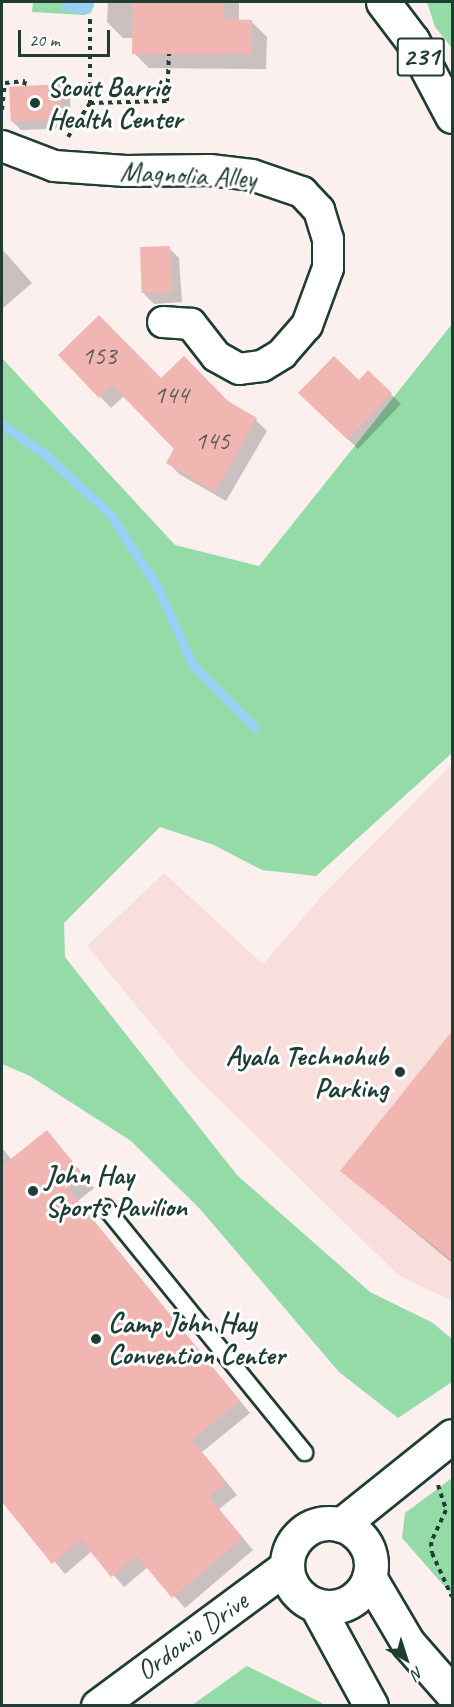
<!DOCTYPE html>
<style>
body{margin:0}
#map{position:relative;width:454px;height:1707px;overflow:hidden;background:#fcf0ef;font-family:Caveat,sans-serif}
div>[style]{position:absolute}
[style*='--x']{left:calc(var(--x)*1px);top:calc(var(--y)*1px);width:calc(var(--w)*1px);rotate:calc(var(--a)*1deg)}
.built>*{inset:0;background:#f9dfdc}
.green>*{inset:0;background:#95dba8}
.water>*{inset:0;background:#98d0f8}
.shadow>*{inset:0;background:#0003}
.stream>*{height:9px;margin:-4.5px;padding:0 4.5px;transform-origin:4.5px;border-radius:4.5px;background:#98d0f8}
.building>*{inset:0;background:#f1b6b1;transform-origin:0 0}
.path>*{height:4px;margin-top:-2px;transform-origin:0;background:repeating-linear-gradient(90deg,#1f3d34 0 4.5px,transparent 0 9px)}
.roads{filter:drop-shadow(2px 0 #1f3d34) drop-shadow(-2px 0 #1f3d34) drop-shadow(0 2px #1f3d34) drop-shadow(0 -2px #1f3d34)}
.service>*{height:15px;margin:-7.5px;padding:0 7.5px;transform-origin:7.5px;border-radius:7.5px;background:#fff}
.minor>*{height:30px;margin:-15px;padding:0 15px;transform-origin:15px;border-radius:15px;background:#fff}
.tertiary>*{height:33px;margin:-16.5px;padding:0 16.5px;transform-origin:16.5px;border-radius:16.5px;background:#fff}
.tertiary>.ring{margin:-16.5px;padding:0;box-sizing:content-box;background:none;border:33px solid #fff;border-radius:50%}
.primary>*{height:33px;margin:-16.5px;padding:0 16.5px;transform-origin:16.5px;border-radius:16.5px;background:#fff}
.dots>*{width:16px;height:16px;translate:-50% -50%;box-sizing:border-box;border:3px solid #fff;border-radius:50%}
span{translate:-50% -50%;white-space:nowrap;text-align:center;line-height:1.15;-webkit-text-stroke:6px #fff;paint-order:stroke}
.number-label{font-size:26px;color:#545b53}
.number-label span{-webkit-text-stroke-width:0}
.shield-label span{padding:2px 4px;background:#fff;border:2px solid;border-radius:4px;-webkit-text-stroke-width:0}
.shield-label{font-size:27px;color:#1f3d34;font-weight:700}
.poi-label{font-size:28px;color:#1f3d34;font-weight:700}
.left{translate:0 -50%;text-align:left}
.right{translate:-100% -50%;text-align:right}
.street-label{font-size:28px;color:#1f3d34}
.frame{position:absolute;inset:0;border:3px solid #1f3d34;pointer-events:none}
.north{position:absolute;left:376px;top:1629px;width:60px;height:60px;-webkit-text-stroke:4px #fff;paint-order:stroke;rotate:141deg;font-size:16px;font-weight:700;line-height:24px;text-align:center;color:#1f3d34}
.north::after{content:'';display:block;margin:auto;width:21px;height:27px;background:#1f3d34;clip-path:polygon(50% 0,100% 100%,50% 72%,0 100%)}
.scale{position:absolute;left:18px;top:30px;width:92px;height:27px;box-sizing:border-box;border:3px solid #1f3d34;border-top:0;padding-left:8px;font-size:18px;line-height:21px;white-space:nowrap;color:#1f3d34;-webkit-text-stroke:4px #fff;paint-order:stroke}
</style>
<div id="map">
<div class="built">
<div style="clip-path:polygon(452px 764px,452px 1301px,398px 1275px,189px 1070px,87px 946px,164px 873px,263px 964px,321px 897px)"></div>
</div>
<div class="green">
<div style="clip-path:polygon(43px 2px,93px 2px,94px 4px,91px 13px,84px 15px,32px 12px,33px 3px)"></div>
<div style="clip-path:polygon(427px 2px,452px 2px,452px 48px,435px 27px)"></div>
<div style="clip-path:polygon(452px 324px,452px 753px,316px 876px,262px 870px,214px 845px,160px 827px,64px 923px,65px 957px,237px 1175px,370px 1292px,433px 1323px,452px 1339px,452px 1382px,398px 1418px,339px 1372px,200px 1209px,131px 1141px,30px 1076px,2px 1064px,2px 358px,175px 545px,259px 566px)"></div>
<div style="clip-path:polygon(452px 1478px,452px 1595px,402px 1538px,405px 1513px)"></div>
<div style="clip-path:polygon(247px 1666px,320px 1702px,324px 1705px,192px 1705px)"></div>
</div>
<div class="water">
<div style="clip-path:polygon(67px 2px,93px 2px,94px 7px,84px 15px,59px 8px)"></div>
</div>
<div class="shadow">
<div style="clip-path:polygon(108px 2px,239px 2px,239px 21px,251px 21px,267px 37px,266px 69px,149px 68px,134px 53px,134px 38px,123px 38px,107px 22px)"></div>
<div style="clip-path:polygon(60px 86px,70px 96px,71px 128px,21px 130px,11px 120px)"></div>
<div style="clip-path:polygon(169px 248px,179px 258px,182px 302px,154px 304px,144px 294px)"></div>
<div style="clip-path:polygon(2px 249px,32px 283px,2px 309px)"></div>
<div style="clip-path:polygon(60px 355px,161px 380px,228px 403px,256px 420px,267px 431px,226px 501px,179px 474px,168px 462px,176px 449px,124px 396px,111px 408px)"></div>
<div style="clip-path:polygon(368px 372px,401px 404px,358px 449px,301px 393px,359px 383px)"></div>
<div style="clip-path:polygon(452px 1033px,452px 1263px,342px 1171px)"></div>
<div style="clip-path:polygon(58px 1144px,94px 1188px,78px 1201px,250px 1413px,202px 1452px,237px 1495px,219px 1509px,253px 1550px,185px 1608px,148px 1567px,124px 1587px,92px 1551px,65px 1574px,2px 1499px,2px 1148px,12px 1160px)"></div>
</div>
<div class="stream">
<div style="--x:2;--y:424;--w:55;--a:35.4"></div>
<div style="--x:47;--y:456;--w:86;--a:42.6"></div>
<div style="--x:110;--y:514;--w:88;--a:57"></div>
<div style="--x:158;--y:588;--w:83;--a:65.9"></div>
<div style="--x:192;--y:664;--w:90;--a:45.5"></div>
</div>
<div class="building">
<div style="clip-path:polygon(133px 2px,224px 2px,224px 19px,252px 20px,252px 54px,132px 54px)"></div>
<div style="left:60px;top:84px;width:35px;height:51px;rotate:87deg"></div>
<div style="left:170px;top:246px;width:46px;height:30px;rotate:88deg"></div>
<div style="clip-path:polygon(99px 315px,161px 378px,184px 356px,228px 401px,257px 418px,215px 491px,166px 463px,174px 449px,112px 385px,99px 398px,58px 355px)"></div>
<div style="clip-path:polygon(334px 356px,359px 380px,368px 370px,392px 393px,348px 440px,298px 393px)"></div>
<div style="clip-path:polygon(453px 1030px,453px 1261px,340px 1171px)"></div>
<div style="clip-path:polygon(47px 1130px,84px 1176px,68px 1189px,240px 1401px,192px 1440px,227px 1483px,209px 1497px,243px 1538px,172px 1598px,137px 1556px,111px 1577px,81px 1540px,52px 1564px,2px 1502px,2px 1166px)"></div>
</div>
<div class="path">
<div style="--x:90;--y:19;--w:84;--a:90"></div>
<div style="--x:90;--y:103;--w:77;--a:-1.5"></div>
<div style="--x:167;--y:101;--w:47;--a:-87.6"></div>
<div style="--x:2;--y:110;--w:27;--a:-84"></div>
<div style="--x:5;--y:83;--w:20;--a:-6"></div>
<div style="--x:25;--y:81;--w:5;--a:101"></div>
<div style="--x:68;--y:137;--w:40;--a:-57.1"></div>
<div style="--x:438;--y:1485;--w:26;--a:72"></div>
<div style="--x:446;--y:1510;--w:35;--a:115"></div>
<div style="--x:431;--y:1542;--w:11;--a:85"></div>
<div style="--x:432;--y:1553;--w:48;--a:65.6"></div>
</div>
<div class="roads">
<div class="service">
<div style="--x:105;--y:1207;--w:316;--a:50.9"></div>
</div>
<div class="minor">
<div style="--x:2;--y:146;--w:56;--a:21"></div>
<div style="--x:54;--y:166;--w:72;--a:4"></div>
<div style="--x:126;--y:171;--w:84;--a:-0.7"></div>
<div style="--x:210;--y:170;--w:42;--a:6.8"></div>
<div style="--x:252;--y:175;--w:53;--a:18.8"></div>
<div style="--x:302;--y:192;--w:25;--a:47"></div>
<div style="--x:319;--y:210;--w:30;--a:73"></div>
<div style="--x:328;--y:239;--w:29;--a:90"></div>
<div style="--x:328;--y:268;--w:61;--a:110.2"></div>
<div style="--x:307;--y:325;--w:38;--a:131"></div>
<div style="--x:282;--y:354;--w:23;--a:149"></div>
<div style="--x:262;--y:366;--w:23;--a:173"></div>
<div style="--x:239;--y:369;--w:26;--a:-151"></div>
<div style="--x:216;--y:356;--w:41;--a:-128"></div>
<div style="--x:191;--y:324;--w:28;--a:-176"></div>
</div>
<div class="tertiary">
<div class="ring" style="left:287px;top:1523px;width:51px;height:51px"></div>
<div style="--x:341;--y:1525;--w:142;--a:-38.7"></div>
<div style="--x:369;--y:1577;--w:77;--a:59.4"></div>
<div style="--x:408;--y:1643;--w:67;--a:48.7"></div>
<div style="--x:316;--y:1605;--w:115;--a:61.4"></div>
<div style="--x:98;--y:1706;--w:235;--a:-36.5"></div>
</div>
<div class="primary">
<div style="--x:383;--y:2;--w:48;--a:52.7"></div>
<div style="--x:412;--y:40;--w:86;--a:62.2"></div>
</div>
</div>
<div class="dots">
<div style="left:35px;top:103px;background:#1f3d34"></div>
<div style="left:400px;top:1072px;background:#1f3d34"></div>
<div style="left:33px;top:1191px;background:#1f3d34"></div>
<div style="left:96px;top:1339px;background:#1f3d34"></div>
</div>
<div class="number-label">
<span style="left:99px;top:356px">153</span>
<span style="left:171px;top:395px">144</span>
<span style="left:212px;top:441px">145</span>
</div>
<div class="shield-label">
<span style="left:421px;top:57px">231</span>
</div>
<div class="poi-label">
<span class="left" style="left:47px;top:103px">Scout Barrio<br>Health Center</span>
<span class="right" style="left:388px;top:1072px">Ayala Technohub<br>Parking</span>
<span class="left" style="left:45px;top:1191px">John Hay<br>Sports Pavilion</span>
<span class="left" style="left:108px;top:1339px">Camp John Hay<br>Convention Center</span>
</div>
<div class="street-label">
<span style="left:188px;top:175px;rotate:3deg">Magnolia Alley</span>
<span style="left:192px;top:1636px;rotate:-36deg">Ordonio Drive</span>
</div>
<div class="frame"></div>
<div class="north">N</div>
<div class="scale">20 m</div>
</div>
